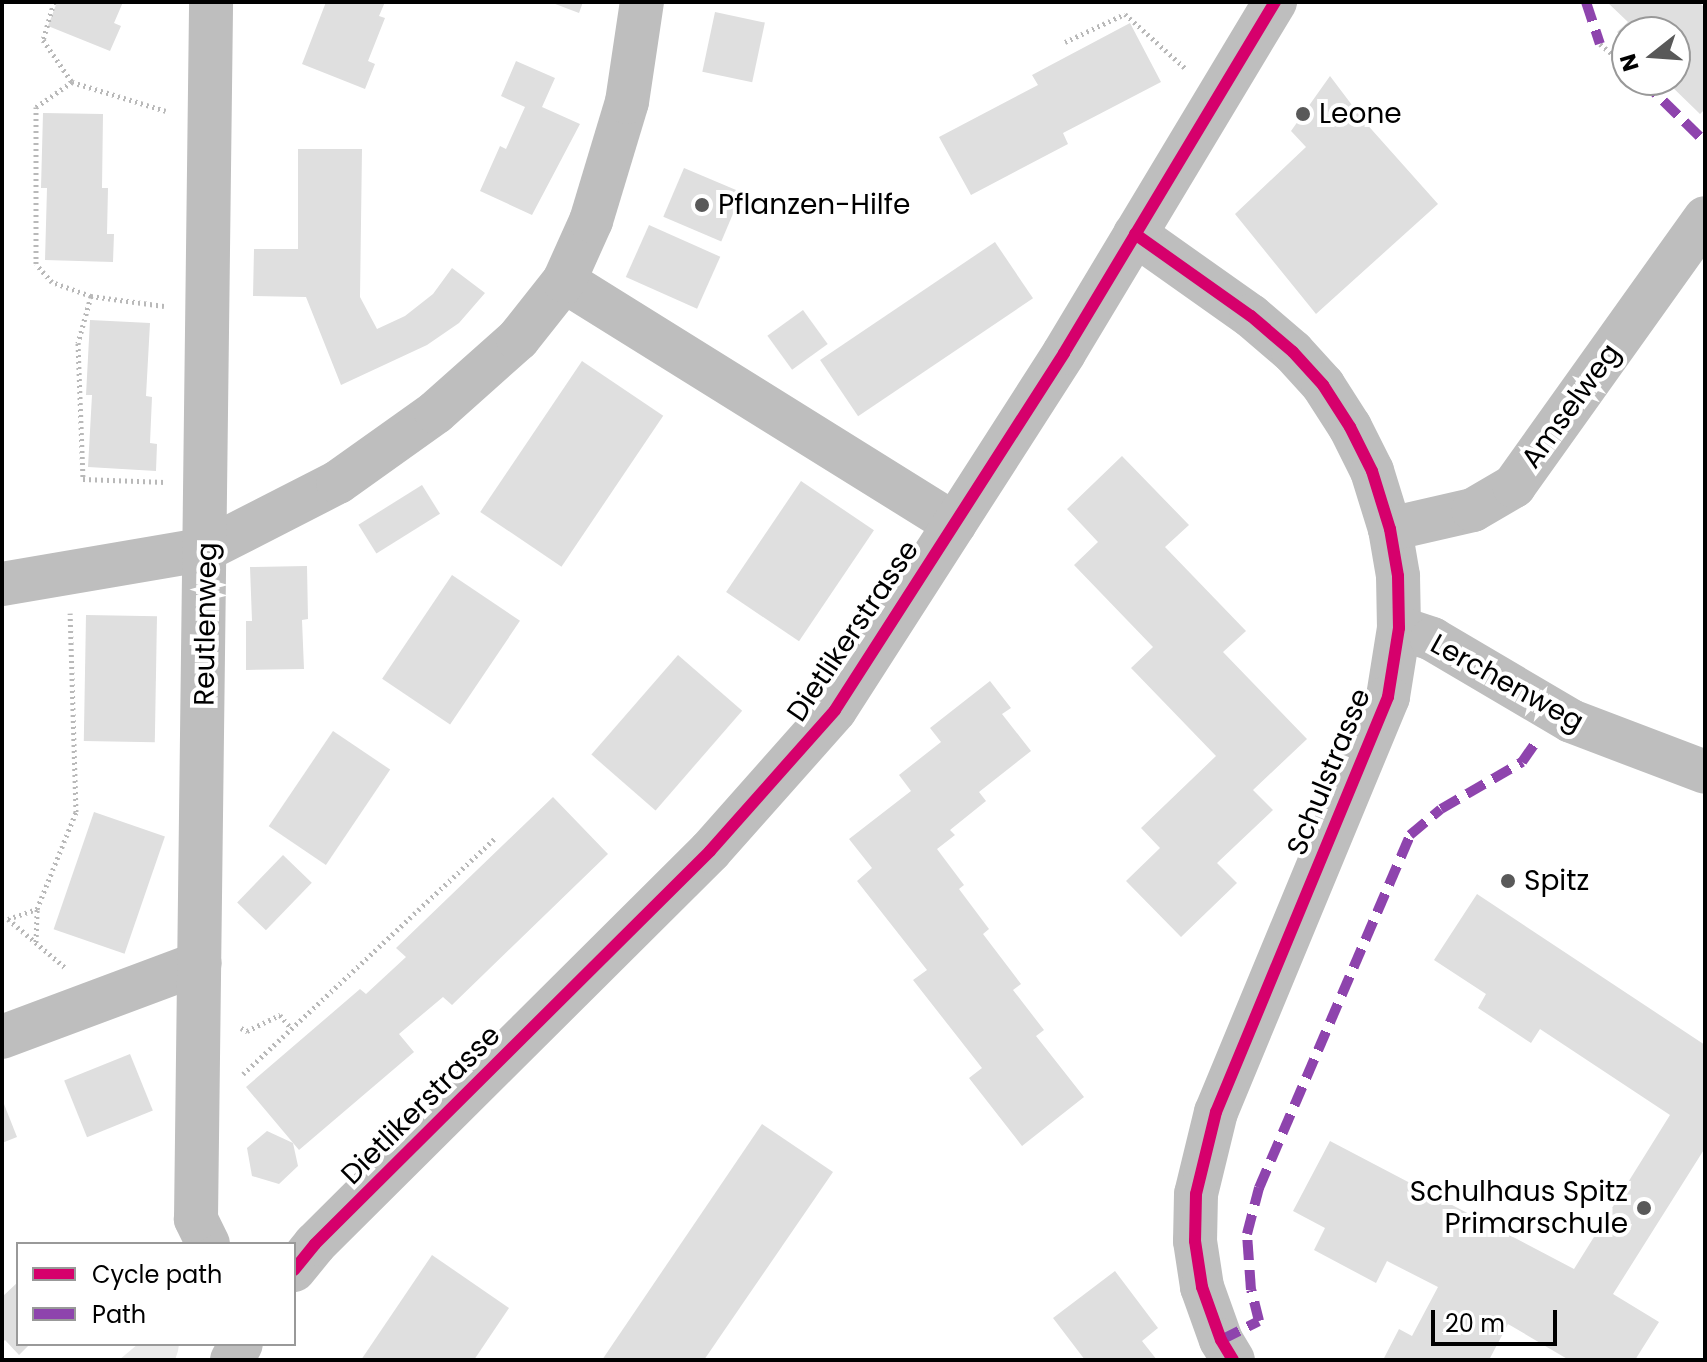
<!DOCTYPE html>
<style>
body{margin:0}
#map{position:relative;width:1707px;height:1362px;overflow:hidden;background:#fff;font-family:Poppins,sans-serif}
div>[style]{position:absolute}
[style*='--x']{left:calc(var(--x)*1px);top:calc(var(--y)*1px);width:calc(var(--w)*1px);rotate:calc(var(--a)*1deg)}
.green>*{inset:0;background:#ebebeb}
.building>*{inset:0;background:#dfdfdf;transform-origin:0 0}
.path>*{height:5px;margin-top:-2.5px;transform-origin:0;background:repeating-linear-gradient(90deg,#b9b9b9 0 2px,transparent 0 6px)}
.minor>*{height:44px;margin:-22px;padding:0 22px;transform-origin:22px;border-radius:22px;background:#bebebe}
.quiet>*{height:10px;margin-top:-5px;transform-origin:0;background:repeating-linear-gradient(90deg,#8e44ad 0 20px,transparent 0 30px)}
.cycleway>*{height:12px;margin:-6px;padding:0 6px;transform-origin:6px;border-radius:6px;background:#d6006c}
.dots>*{width:22px;height:22px;translate:-50% -50%;box-sizing:border-box;border:4px solid #fff;border-radius:50%}
span{translate:-50% -50%;white-space:nowrap;text-align:center;line-height:1.15;-webkit-text-stroke:8px #fff;paint-order:stroke}
.poi-label{font-size:28px;color:#000}
.left{translate:0 -50%;text-align:left}
.right{translate:-100% -50%;text-align:right}
.street-label{font-size:28px;color:#000}
.frame{position:absolute;inset:0;border:4px solid #000;pointer-events:none}
.legend{position:absolute;left:16px;top:1242px;width:280px;height:104px;box-sizing:border-box;background:#fff;border:2px solid #999;margin:0;padding:10px 14px;list-style:none;font-size:24px;color:#000}
.legend li{display:flex;align-items:center;gap:16px;height:40px}
.legend b{width:40px;border:2px solid #999}
.north{position:absolute;left:1611px;top:16px;width:80px;height:80px;box-sizing:border-box;background:#fff;border:2px solid #999;border-radius:50%;rotate:253deg;font-size:22px;font-weight:700;line-height:32px;text-align:center;color:#000}
.north::after{content:'';display:block;margin:auto;width:28px;height:36px;background:#595959;clip-path:polygon(50% 0,100% 100%,50% 72%,0 100%)}
.scale{position:absolute;left:1431px;top:1310px;width:126px;height:36px;box-sizing:border-box;border:4px solid #000;border-top:0;padding-left:10px;font-size:24px;line-height:28px;white-space:nowrap;color:#000;-webkit-text-stroke:6px #fff;paint-order:stroke}
</style>
<div id="map">
<div class="green">
<div style="clip-path:polygon(138px 1344px,179px 1344px,178px 1351px,175px 1360px,119px 1360px)"></div>
</div>
<div class="building">
<div style="clip-path:polygon(57px 2px,123px 2px,114px 23px,121px 26px,110px 51px,48px 26px)"></div>
<div style="clip-path:polygon(326px 2px,385px 2px,379px 16px,385px 18px,368px 61px,375px 64px,365px 89px,302px 64px)"></div>
<div style="clip-path:polygon(550px 2px,583px 2px,579px 13px)"></div>
<div style="clip-path:polygon(1607px 2px,1699px 2px,1705px 8px,1705px 109px,1700px 114px,1665px 80px,1675px 80px,1675px 32px,1627px 32px,1627px 42px,1617px 32px,1628px 22px)"></div>
<div style="left:715px;top:12px;width:51px;height:61px;rotate:12deg"></div>
<div style="clip-path:polygon(1130px 23px,1161px 82px,1063px 133px,1068px 144px,971px 195px,939px 137px,1038px 85px,1032px 75px)"></div>
<div style="clip-path:polygon(516px 61px,555px 78px,542px 107px,580px 124px,532px 215px,480px 191px,500px 146px,506px 149px,525px 107px,501px 96px)"></div>
<div style="clip-path:polygon(1330px 76px,1364px 121px,1438px 204px,1316px 314px,1235px 214px,1306px 147px,1291px 131px)"></div>
<div style="clip-path:polygon(43px 113px,103px 114px,102px 188px,108px 188px,107px 234px,114px 234px,113px 262px,45px 260px,47px 188px,41px 188px)"></div>
<div style="clip-path:polygon(298px 149px,362px 149px,360px 297px,377px 329px,405px 316px,433px 294px,452px 268px,485px 293px,459px 323px,427px 345px,341px 385px,306px 297px,253px 296px,254px 249px,298px 249px)"></div>
<div style="left:684px;top:168px;width:63px;height:53px;rotate:23deg"></div>
<div style="left:649px;top:225px;width:78px;height:57px;rotate:24deg"></div>
<div style="left:995px;top:242px;width:68px;height:211px;rotate:56deg"></div>
<div style="left:803px;top:310px;width:42px;height:44px;rotate:54deg"></div>
<div style="clip-path:polygon(90px 320px,150px 323px,146px 396px,152px 397px,150px 443px,157px 444px,156px 471px,88px 467px,92px 395px,86px 395px)"></div>
<div style="left:582px;top:361px;width:98px;height:182px;rotate:34deg"></div>
<div style="clip-path:polygon(1122px 456px,1189px 525px,1165px 547px,1246px 631px,1223px 652px,1307px 739px,1253px 790px,1273px 810px,1217px 863px,1237px 883px,1181px 937px,1126px 881px,1160px 848px,1141px 828px,1216px 756px,1131px 668px,1153px 647px,1074px 565px,1098px 542px,1067px 509px)"></div>
<div style="left:801px;top:481px;width:88px;height:134px;rotate:34deg"></div>
<div style="left:422px;top:485px;width:34px;height:75px;rotate:58deg"></div>
<div style="clip-path:polygon(307px 566px,308px 619px,302px 620px,304px 669px,246px 670px,246px 621px,252px 621px,250px 567px)"></div>
<div style="left:452px;top:575px;width:82px;height:125px;rotate:34deg"></div>
<div style="left:86px;top:615px;width:71px;height:126px;rotate:1deg"></div>
<div style="left:678px;top:655px;width:85px;height:132px;rotate:41deg"></div>
<div style="clip-path:polygon(990px 681px,1011px 708px,1002px 714px,1031px 751px,979px 792px,986px 801px,950px 830px,955px 835px,937px 849px,964px 885px,959px 889px,989px 929px,983px 934px,1021px 984px,1013px 990px,1044px 1030px,1036px 1036px,1084px 1097px,1022px 1146px,969px 1078px,982px 1068px,913px 980px,927px 970px,857px 881px,872px 868px,849px 839px,911px 791px,899px 775px,941px 742px,930px 728px)"></div>
<div style="left:333px;top:731px;width:69px;height:115px;rotate:34deg"></div>
<div style="clip-path:polygon(553px 797px,608px 854px,452px 1005px,443px 997px,399px 1034px,414px 1052px,299px 1150px,246px 1087px,360px 989px,366px 994px,406px 957px,396px 948px)"></div>
<div style="left:94px;top:812px;width:75px;height:124px;rotate:19deg"></div>
<div style="left:283px;top:855px;width:40px;height:66px;rotate:44deg"></div>
<div style="clip-path:polygon(1477px 894px,1705px 1045px,1705px 1148px,1613px 1294px,1659px 1322px,1635px 1360px,1569px 1360px,1508px 1324px,1489px 1360px,1383px 1360px,1399px 1329px,1412px 1336px,1438px 1287px,1387px 1261px,1376px 1283px,1314px 1250px,1325px 1228px,1293px 1211px,1330px 1141px,1574px 1269px,1670px 1115px,1540px 1029px,1531px 1043px,1478px 1008px,1486px 994px,1434px 960px)"></div>
<div style="left:130px;top:1054px;width:61px;height:71px;rotate:68deg"></div>
<div style="clip-path:polygon(2px 1099px,17px 1137px,2px 1143px)"></div>
<div style="clip-path:polygon(762px 1124px,833px 1172px,704px 1360px,602px 1360px)"></div>
<div style="clip-path:polygon(267px 1131px,293px 1143px,298px 1166px,279px 1184px,252px 1176px,247px 1148px)"></div>
<div style="clip-path:polygon(432px 1255px,509px 1308px,474px 1360px,361px 1360px)"></div>
<div style="clip-path:polygon(1115px 1271px,1158px 1328px,1142px 1341px,1157px 1360px,1085px 1360px,1053px 1318px)"></div>
<div style="clip-path:polygon(18px 1282px,18px 1344px,30px 1344px,19px 1355px,5px 1340px,2px 1343px,2px 1297px)"></div>
</div>
<div class="path">
<div style="--x:54;--y:2;--w:40;--a:106"></div>
<div style="--x:43;--y:40;--w:51;--a:55.4"></div>
<div style="--x:1065;--y:42;--w:66;--a:-25"></div>
<div style="--x:1125;--y:14;--w:81;--a:42"></div>
<div style="--x:1600;--y:44;--w:35;--a:39"></div>
<div style="--x:91;--y:296;--w:49;--a:105.5"></div>
<div style="--x:78;--y:343;--w:136;--a:87.9"></div>
<div style="--x:83;--y:479;--w:82;--a:2.1"></div>
<div style="--x:164;--y:306;--w:74;--a:-172.2"></div>
<div style="--x:91;--y:296;--w:41;--a:-160.3"></div>
<div style="--x:52;--y:282;--w:24;--a:-132"></div>
<div style="--x:36;--y:264;--w:157;--a:-90"></div>
<div style="--x:36;--y:107;--w:44;--a:-34.8"></div>
<div style="--x:72;--y:82;--w:98;--a:17.1"></div>
<div style="--x:8;--y:919;--w:31;--a:-19"></div>
<div style="--x:2;--y:920;--w:6;--a:-9"></div>
<div style="--x:8;--y:919;--w:77;--a:40.3"></div>
<div style="--x:36;--y:942;--w:33;--a:-88"></div>
<div style="--x:37;--y:909;--w:105;--a:-68.1"></div>
<div style="--x:76;--y:812;--w:199;--a:-91.7"></div>
<div style="--x:241;--y:1028;--w:7;--a:27"></div>
<div style="--x:247;--y:1031;--w:37;--a:-26"></div>
<div style="--x:280;--y:1015;--w:17;--a:50"></div>
<div style="--x:243;--y:1074;--w:347;--a:-43.1"></div>
</div>
<div class="minor">
<div style="--x:1135;--y:234;--w:142;--a:35.3"></div>
<div style="--x:1251;--y:316;--w:55;--a:40.6"></div>
<div style="--x:1293;--y:352;--w:45;--a:47.7"></div>
<div style="--x:1323;--y:385;--w:50;--a:57.3"></div>
<div style="--x:1350;--y:427;--w:49;--a:63.4"></div>
<div style="--x:1372;--y:471;--w:61;--a:72.8"></div>
<div style="--x:1390;--y:529;--w:48;--a:80.3"></div>
<div style="--x:1398;--y:576;--w:52;--a:88.9"></div>
<div style="--x:1399;--y:628;--w:70;--a:99.1"></div>
<div style="--x:1388;--y:697;--w:449;--a:112.5"></div>
<div style="--x:1216;--y:1112;--w:84;--a:103.7"></div>
<div style="--x:1196;--y:1194;--w:47;--a:91.2"></div>
<div style="--x:1195;--y:1241;--w:47;--a:81.3"></div>
<div style="--x:1202;--y:1287;--w:56;--a:70.3"></div>
<div style="--x:1221;--y:1340;--w:23;--a:59"></div>
<div style="--x:564;--y:281;--w:460;--a:31.9"></div>
<div style="--x:1390;--y:529;--w:85;--a:-12.9"></div>
<div style="--x:1473;--y:510;--w:48;--a:-30.3"></div>
<div style="--x:1514;--y:486;--w:329;--a:-54.5"></div>
<div style="--x:2;--y:584;--w:208;--a:-9.7"></div>
<div style="--x:207;--y:549;--w:147;--a:-27.1"></div>
<div style="--x:338;--y:482;--w:120;--a:-35.5"></div>
<div style="--x:436;--y:412;--w:110;--a:-41.7"></div>
<div style="--x:518;--y:339;--w:74;--a:-51.6"></div>
<div style="--x:564;--y:281;--w:66;--a:-65.8"></div>
<div style="--x:591;--y:221;--w:124;--a:-73.2"></div>
<div style="--x:627;--y:102;--w:101;--a:-81.5"></div>
<div style="--x:1399;--y:628;--w:35;--a:18"></div>
<div style="--x:1432;--y:639;--w:161;--a:30.5"></div>
<div style="--x:1571;--y:721;--w:143;--a:20.8"></div>
<div style="--x:2;--y:1037;--w:211;--a:-20.5"></div>
<div style="--x:208;--y:1244;--w:28;--a:-116"></div>
<div style="--x:196;--y:1219;--w:1217;--a:-89.29"></div>
<div style="--x:294;--y:1270;--w:33;--a:-51"></div>
<div style="--x:315;--y:1244;--w:557;--a:-44.85"></div>
<div style="--x:710;--y:851;--w:188;--a:-48.4"></div>
<div style="--x:835;--y:710;--w:424;--a:-57.3"></div>
<div style="--x:1064;--y:353;--w:410;--a:-59"></div>
<div style="--x:232;--y:1360;--w:18;--a:-61"></div>
</div>
<div class="quiet">
<div style="--x:1586;--y:2;--w:44;--a:71.6"></div>
<div style="--x:1642;--y:80;--w:88;--a:44.5"></div>
<div style="--x:1221;--y:1340;--w:42;--a:-26.6"></div>
<div style="--x:1259;--y:1321;--w:32;--a:-104"></div>
<div style="--x:1251;--y:1290;--w:56;--a:-94.1"></div>
<div style="--x:1247;--y:1234;--w:48;--a:-75.4"></div>
<div style="--x:1259;--y:1188;--w:384;--a:-66.8"></div>
<div style="--x:1410;--y:835;--w:40;--a:-40"></div>
<div style="--x:1441;--y:809;--w:94;--a:-30.1"></div>
<div style="--x:1522;--y:762;--w:29;--a:-55"></div>
</div>
<div class="cycleway">
<div style="--x:1135;--y:234;--w:142;--a:35.3"></div>
<div style="--x:1251;--y:316;--w:55;--a:40.6"></div>
<div style="--x:1293;--y:352;--w:45;--a:47.7"></div>
<div style="--x:1323;--y:385;--w:50;--a:57.3"></div>
<div style="--x:1350;--y:427;--w:49;--a:63.4"></div>
<div style="--x:1372;--y:471;--w:61;--a:72.8"></div>
<div style="--x:1390;--y:529;--w:48;--a:80.3"></div>
<div style="--x:1398;--y:576;--w:52;--a:88.9"></div>
<div style="--x:1399;--y:628;--w:70;--a:99.1"></div>
<div style="--x:1388;--y:697;--w:449;--a:112.5"></div>
<div style="--x:1216;--y:1112;--w:84;--a:103.7"></div>
<div style="--x:1196;--y:1194;--w:47;--a:91.2"></div>
<div style="--x:1195;--y:1241;--w:47;--a:81.3"></div>
<div style="--x:1202;--y:1287;--w:56;--a:70.3"></div>
<div style="--x:1221;--y:1340;--w:23;--a:59"></div>
<div style="--x:294;--y:1270;--w:33;--a:-51"></div>
<div style="--x:315;--y:1244;--w:557;--a:-44.85"></div>
<div style="--x:710;--y:851;--w:188;--a:-48.4"></div>
<div style="--x:835;--y:710;--w:424;--a:-57.3"></div>
<div style="--x:1064;--y:353;--w:410;--a:-59"></div>
</div>
<div class="dots">
<div style="left:1303px;top:114px;background:#595959"></div>
<div style="left:702px;top:205px;background:#595959"></div>
<div style="left:1508px;top:881px;background:#595959"></div>
<div style="left:1644px;top:1208px;background:#595959"></div>
</div>
<div class="poi-label">
<span class="left" style="left:1319px;top:114px">Leone</span>
<span class="left" style="left:718px;top:205px">Pflanzen-Hilfe</span>
<span class="left" style="left:1524px;top:881px">Spitz</span>
<span class="right" style="left:1628px;top:1208px">Schulhaus Spitz<br>Primarschule</span>
</div>
<div class="street-label">
<span style="left:1571px;top:406px;rotate:-54deg">Amselweg</span>
<span style="left:206px;top:624px;rotate:-89deg">Reutlenweg</span>
<span style="left:853px;top:631px;rotate:-56deg">Dietlikerstrasse</span>
<span style="left:1507px;top:683px;rotate:29deg">Lerchenweg</span>
<span style="left:1329px;top:772px;rotate:-68deg">Schulstrasse</span>
<span style="left:421px;top:1105px;rotate:-45deg">Dietlikerstrasse</span>
</div>
<div class="frame"></div>
<ul class="legend">
<li><b style="height:10px;background:#d6006c"></b>Cycle path</li>
<li><b style="height:10px;background:#8e44ad"></b>Path</li>
</ul>
<div class="north">N</div>
<div class="scale">20 m</div>
</div>
